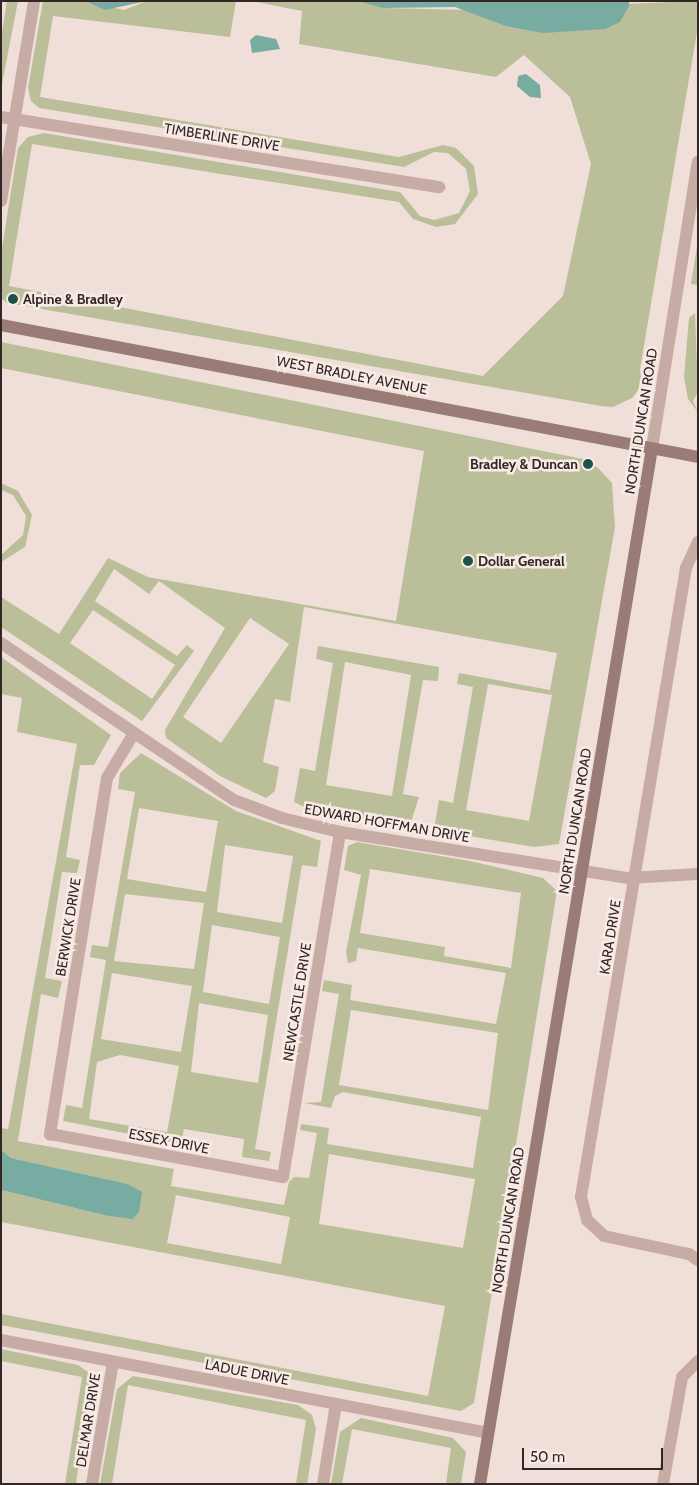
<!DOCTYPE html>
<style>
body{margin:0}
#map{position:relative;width:699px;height:1485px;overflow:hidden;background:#f0dfd8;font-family:Cabin,sans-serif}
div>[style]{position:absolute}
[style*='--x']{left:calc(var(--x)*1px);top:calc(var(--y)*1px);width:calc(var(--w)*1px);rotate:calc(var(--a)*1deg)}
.green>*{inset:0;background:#babe99}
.water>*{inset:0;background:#78aba1}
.minor>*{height:12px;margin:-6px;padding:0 6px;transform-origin:6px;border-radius:6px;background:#c7aca5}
.secondary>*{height:12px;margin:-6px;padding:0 6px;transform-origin:6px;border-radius:6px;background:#9a7b76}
.dots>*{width:14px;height:14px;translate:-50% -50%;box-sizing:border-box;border:2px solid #f8eae4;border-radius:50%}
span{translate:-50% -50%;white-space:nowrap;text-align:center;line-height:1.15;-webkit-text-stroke:5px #f8eae4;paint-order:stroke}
.street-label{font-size:14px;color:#332726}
.poi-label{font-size:14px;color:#332726;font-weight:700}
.left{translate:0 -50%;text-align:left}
.right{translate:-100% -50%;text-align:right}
.frame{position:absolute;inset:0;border:2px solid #332726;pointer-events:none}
.scale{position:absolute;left:522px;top:1448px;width:141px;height:22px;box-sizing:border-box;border:2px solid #332726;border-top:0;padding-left:6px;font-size:15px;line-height:18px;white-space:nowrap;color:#332726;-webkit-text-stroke:4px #f8eae4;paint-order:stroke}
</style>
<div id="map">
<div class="green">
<div style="clip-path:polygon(7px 1px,18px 1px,1px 89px,1px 38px)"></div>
<div style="clip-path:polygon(43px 1px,86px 1px,124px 10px,147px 1px,236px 1px,230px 37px,53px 16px,40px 97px,399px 157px,443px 145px,456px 148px,474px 166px,478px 194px,455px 224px,436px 227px,413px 219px,399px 202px,32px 144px,9px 286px,483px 376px,563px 296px,591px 164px,570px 97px,524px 55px,496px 77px,299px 44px,302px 11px,252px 1px,357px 1px,383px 8px,468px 10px,698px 1px,698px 26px,640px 369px,642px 385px,632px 398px,613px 407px,601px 406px,7px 303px,1px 298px,1px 254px,18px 148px,28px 137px,44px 133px,400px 192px,420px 216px,434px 220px,459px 213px,470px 191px,466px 169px,448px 153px,434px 152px,404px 167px,39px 108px,31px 101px,28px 88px)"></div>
<div style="clip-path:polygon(698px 240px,698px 285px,691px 284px)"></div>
<div style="clip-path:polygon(695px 313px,698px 392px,693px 401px,698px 412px,688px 399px,684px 377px,689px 318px)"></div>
<div style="clip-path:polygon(evenodd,1px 342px,588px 460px,599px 469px,612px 483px,615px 527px,559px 844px,534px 847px,440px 831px,435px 823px,439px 800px,453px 803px,473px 687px,457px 684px,459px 673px,550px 690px,557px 653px,304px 607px,290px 702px,275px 699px,263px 762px,279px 767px,275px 791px,266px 798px,220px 776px,166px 738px,165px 730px,225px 628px,159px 581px,149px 594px,114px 569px,95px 601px,177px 656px,187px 645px,194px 651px,142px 721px,1px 627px,1px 597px,59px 634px,108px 558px,148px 577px,396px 621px,424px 451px,1px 368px,1px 342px,93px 610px,175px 665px,152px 699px,70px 643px,93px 610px,1px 342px,250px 618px,289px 644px,221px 743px,183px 717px,250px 618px,1px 342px,488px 684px,552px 695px,529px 821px,466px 810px,488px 684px)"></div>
<div style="clip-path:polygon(1px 483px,18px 491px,32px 515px,25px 547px,1px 562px,1px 555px,23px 535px,26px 516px,13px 495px,1px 490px)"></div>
<div style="clip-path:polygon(evenodd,318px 646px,439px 667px,438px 681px,423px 680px,403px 794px,419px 797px,410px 825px,312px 811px,294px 802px,300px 768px,315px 771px,333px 663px,316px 659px,318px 646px,345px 662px,411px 675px,392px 796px,326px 785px,345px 662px)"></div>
<div style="clip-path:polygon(evenodd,1px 657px,111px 735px,94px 765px,80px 765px,66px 857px,80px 860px,77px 873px,62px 872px,45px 978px,62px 981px,58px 998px,41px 994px,18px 1141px,174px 1169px,171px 1186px,284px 1205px,289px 1182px,294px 1177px,309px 1178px,317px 1133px,300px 1130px,301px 1124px,329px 1128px,327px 1144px,473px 1168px,481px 1117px,343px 1092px,335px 1096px,331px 1108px,304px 1103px,321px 1102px,339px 994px,322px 991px,324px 980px,352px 985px,350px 1000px,496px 1024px,506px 973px,358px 948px,356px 961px,348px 963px,346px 952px,361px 875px,344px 870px,348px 846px,357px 842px,470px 861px,543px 878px,557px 891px,474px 1403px,461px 1411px,1px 1325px,1px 1314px,428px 1396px,445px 1306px,1px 1222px,1px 1190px,104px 1215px,142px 1193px,128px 1184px,11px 1158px,1px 1150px,1px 1128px,8px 1129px,77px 744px,17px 732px,22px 698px,1px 694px,1px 657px,370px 869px,521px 893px,511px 968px,444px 956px,445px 947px,360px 933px,370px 869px,1px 657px,351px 1010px,498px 1033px,488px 1110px,339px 1085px,351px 1010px,1px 657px,329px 1154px,475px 1179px,463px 1248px,319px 1224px,329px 1154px,1px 657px,176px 1195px,290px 1217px,281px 1264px,167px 1243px,176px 1195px)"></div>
<div style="clip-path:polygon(evenodd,141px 753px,236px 811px,321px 841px,317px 867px,302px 865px,255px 1149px,271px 1152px,269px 1161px,242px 1157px,244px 1139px,184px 1129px,181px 1144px,63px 1121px,66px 1105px,82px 1108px,106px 960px,90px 957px,92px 945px,108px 947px,135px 792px,118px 789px,120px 773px,141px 753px,139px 808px,218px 821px,206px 892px,127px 879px,139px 808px,141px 753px,225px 845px,293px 856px,282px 923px,217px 912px,225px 845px,141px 753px,125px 894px,204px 903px,194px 969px,114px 961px,125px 894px,141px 753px,212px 925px,280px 937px,269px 1004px,203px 992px,212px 925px,141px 753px,112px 973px,192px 986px,181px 1052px,101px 1039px,112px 973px,141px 753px,199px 1003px,268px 1015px,258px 1083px,191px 1072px,199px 1003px,141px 753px,120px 1055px,179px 1066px,167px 1132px,89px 1119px,97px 1062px,120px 1055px)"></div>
<div style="clip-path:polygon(1px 1349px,78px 1365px,91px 1374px,76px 1484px,65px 1484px,82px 1377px,1px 1361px)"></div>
<div style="clip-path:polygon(133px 1376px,298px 1405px,312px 1415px,316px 1429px,307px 1484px,296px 1484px,306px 1420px,128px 1385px,112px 1484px,100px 1484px,117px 1389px)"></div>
<div style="clip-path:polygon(361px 1418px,453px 1438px,466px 1452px,461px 1484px,446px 1484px,451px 1448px,352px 1429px,342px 1484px,331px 1484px,340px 1432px)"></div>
</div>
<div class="water">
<div style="clip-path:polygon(86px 1px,147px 1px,105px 10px)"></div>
<div style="clip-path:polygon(357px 1px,629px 1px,629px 6px,620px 22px,605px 29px,543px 33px,506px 26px,455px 7px,383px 8px)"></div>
<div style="clip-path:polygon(256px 35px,276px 39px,280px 49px,252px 53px,250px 40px)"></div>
<div style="clip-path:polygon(526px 74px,540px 85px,541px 98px,530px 97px,517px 86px,518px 76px)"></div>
<div style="clip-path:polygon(1px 1150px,11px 1158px,128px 1184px,142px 1192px,139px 1212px,132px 1219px,104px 1215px,1px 1190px)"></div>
</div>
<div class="minor">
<div style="--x:1;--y:117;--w:444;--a:9.1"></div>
<div style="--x:1;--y:201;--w:203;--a:-80.6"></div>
<div style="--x:652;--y:448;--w:290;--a:-80.9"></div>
<div style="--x:698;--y:542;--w:29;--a:115"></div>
<div style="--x:686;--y:568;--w:638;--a:99.48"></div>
<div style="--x:581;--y:1197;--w:24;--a:75"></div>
<div style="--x:587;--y:1220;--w:23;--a:43"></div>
<div style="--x:604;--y:1236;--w:87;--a:12"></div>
<div style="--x:689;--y:1254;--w:11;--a:34"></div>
<div style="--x:1;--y:643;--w:281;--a:34"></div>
<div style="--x:234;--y:800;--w:51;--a:20.6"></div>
<div style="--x:282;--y:818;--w:60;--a:13.6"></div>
<div style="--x:340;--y:832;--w:292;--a:9.1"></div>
<div style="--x:628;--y:878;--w:70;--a:-3.3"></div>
<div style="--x:134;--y:733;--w:52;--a:121"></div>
<div style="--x:107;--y:778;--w:361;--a:99.1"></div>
<div style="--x:50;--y:1134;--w:237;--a:10.5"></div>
<div style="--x:283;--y:1177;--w:350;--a:-80.6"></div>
<div style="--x:1;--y:1340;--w:496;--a:10.8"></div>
<div style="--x:92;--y:1484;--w:124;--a:-80.2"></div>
<div style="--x:323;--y:1484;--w:81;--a:-80.8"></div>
<div style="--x:663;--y:1484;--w:109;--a:-79.9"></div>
<div style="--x:682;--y:1377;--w:23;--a:-45"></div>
</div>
<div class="secondary">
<div style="--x:1;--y:325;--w:709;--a:10.72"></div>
<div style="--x:480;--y:1484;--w:1050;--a:-80.57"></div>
</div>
<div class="dots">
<div style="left:13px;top:299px;background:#1d5249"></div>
<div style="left:588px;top:464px;background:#1d5249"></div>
<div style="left:468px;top:561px;background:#1d5249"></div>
</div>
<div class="street-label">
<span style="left:222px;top:137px;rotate:9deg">TIMBERLINE DRIVE</span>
<span style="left:352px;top:375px;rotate:11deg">WEST BRADLEY AVENUE</span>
<span style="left:641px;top:421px;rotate:-81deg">NORTH DUNCAN ROAD</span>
<span style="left:575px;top:821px;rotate:-81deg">NORTH DUNCAN ROAD</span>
<span style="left:387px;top:823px;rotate:10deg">EDWARD HOFFMAN DRIVE</span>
<span style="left:68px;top:927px;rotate:-81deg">BERWICK DRIVE</span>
<span style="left:610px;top:937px;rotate:-81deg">KARA DRIVE</span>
<span style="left:297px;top:1002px;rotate:-81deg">NEWCASTLE DRIVE</span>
<span style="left:169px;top:1141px;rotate:11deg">ESSEX DRIVE</span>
<span style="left:508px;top:1220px;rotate:-81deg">NORTH DUNCAN ROAD</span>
<span style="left:247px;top:1372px;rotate:11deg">LADUE DRIVE</span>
<span style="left:88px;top:1420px;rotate:-81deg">DELMAR DRIVE</span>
</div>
<div class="poi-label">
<span class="left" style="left:23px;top:299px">Alpine &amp; Bradley</span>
<span class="right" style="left:578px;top:464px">Bradley &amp; Duncan</span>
<span class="left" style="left:478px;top:561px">Dollar General</span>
</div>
<div class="frame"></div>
<div class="scale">50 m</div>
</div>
